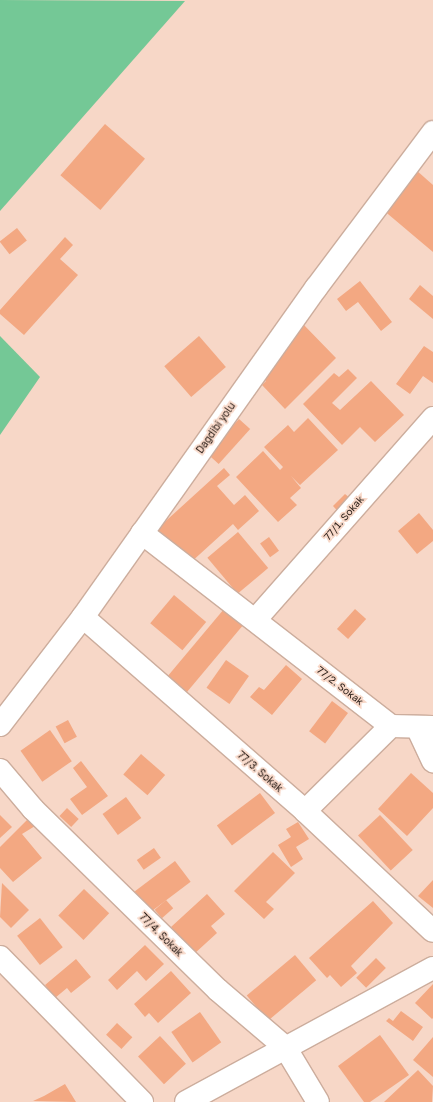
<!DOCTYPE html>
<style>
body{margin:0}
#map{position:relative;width:433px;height:1102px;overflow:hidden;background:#f7d7c7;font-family:"Golos Text",sans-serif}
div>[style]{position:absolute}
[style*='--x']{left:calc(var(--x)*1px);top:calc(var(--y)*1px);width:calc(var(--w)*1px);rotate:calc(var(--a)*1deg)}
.green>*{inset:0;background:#74c896}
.building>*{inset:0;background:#f3a882;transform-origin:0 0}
.roads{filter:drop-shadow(1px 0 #ccad9d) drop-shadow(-1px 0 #ccad9d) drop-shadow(0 1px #ccad9d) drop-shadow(0 -1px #ccad9d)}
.minor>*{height:22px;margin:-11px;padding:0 11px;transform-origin:11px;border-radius:11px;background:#fff}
span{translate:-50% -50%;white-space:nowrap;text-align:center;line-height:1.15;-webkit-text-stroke:3.5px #f7d7c7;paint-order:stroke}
.street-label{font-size:10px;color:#2d211b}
</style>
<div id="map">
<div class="green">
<div style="clip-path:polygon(0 0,185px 1px,0 211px)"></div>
<div style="clip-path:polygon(0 336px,40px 377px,0 435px)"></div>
</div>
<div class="building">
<div style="left:105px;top:124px;width:53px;height:68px;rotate:41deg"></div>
<div style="clip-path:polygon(416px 170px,433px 185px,433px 252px,382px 209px)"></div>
<div style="left:17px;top:228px;width:16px;height:22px;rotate:52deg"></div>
<div style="clip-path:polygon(65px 237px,73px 245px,60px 259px,78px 275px,24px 335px,0 314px,0 310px)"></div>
<div style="clip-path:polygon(360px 281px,392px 322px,381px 331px,358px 302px,346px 311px,337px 299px)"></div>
<div style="clip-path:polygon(420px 285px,433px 296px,433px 319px,409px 299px)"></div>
<div style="clip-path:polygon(302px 323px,336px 358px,285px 409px,262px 385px,266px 381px,259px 374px)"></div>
<div style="left:199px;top:336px;width:41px;height:46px;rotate:49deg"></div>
<div style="clip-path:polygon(424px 346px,433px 352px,433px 383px,423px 376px,410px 394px,396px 384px)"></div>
<div style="clip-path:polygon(348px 369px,357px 378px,332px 403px,340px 410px,371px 381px,404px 415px,375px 442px,360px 427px,342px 445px,303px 404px,334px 373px,339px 377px)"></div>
<div style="clip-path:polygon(308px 418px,338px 450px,300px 485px,291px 476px,301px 488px,290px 498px,297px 505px,278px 522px,236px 477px,263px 451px,280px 470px,283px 467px,264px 447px,288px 425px,294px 432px)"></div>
<div style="left:239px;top:419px;width:15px;height:47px;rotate:42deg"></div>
<div style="clip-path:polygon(224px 468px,230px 475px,217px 486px,234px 505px,245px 495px,259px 511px,238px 530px,233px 524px,189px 564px,157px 529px)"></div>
<div style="clip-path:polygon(345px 494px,356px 503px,343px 517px,333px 506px)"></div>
<div style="clip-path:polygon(419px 513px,433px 530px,433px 541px,417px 554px,398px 531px)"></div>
<div style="left:238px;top:532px;width:47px;height:40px;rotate:50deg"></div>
<div style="left:269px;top:537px;width:17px;height:11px;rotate:54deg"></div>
<div style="left:174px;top:595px;width:42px;height:37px;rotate:40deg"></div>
<div style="left:224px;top:609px;width:25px;height:89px;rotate:40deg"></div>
<div style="left:355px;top:609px;width:15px;height:27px;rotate:42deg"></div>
<div style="left:226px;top:660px;width:28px;height:34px;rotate:35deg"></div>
<div style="clip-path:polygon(286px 665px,302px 679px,272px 715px,250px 697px,259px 687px,264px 690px)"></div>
<div style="left:332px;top:701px;width:20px;height:38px;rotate:37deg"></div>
<div style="left:68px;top:720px;width:19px;height:14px;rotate:62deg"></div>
<div style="left:50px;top:730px;width:38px;height:36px;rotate:55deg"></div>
<div style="left:141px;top:754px;width:32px;height:27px;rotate:41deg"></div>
<div style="clip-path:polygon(81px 761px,108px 796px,82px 815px,70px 799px,87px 787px,73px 768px)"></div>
<div style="clip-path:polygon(411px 773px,433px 793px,433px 808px,407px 836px,378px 809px)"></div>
<div style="left:260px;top:793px;width:25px;height:54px;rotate:53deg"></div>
<div style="left:126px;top:797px;width:26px;height:29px;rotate:54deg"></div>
<div style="left:67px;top:808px;width:16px;height:11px;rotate:43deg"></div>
<div style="clip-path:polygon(0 815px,12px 827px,0 838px)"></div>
<div style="left:380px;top:815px;width:48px;height:30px;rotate:47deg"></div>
<div style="clip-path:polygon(29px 818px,35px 826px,22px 834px,42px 858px,13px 882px,0 868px,0 847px)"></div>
<div style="clip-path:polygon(298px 822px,309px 839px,296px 847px,303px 859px,291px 867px,278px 845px,291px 837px,286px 829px)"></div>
<div style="left:154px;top:848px;width:12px;height:21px;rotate:55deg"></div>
<div style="clip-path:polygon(273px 852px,295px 873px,266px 902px,274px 909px,264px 919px,234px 891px)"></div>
<div style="left:175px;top:861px;width:26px;height:56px;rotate:53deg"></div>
<div style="clip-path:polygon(433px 880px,433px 908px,418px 896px)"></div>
<div style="clip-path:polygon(2px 883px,29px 910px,11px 928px,0 917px)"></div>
<div style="left:84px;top:889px;width:35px;height:37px;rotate:44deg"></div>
<div style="clip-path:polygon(207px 894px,225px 914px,211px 926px,217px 933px,194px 954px,171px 927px)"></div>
<div style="left:166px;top:900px;width:11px;height:15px;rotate:49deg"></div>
<div style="clip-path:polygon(373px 901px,393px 923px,351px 966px,357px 973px,341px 987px,330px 975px,327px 978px,309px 958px)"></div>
<div style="left:40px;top:918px;width:37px;height:29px;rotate:52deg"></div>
<div style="clip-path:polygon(145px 945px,164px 964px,146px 981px,137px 971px,117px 990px,108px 980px)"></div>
<div style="left:295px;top:955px;width:33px;height:63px;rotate:50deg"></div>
<div style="left:376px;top:958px;width:14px;height:28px;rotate:45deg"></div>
<div style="clip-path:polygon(76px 959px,91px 977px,71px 993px,67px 988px,55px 998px,45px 985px)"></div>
<div style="clip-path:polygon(171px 971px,191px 993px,158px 1023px,149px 1013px,145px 1017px,134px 1004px)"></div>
<div style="clip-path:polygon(433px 984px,433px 1018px,432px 1019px,415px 1003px)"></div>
<div style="clip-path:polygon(401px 1011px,423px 1027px,413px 1041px,386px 1021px,389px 1018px,393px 1021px)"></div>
<div style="left:200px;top:1012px;width:37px;height:35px;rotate:55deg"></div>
<div style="left:117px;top:1023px;width:21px;height:16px;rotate:43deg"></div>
<div style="clip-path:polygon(380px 1035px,409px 1075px,370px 1102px,364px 1102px,338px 1066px)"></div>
<div style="left:160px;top:1036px;width:38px;height:30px;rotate:47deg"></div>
<div style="clip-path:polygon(433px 1037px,433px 1077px,413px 1060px)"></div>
<div style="clip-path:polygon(418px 1070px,433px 1086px,432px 1102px,384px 1102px)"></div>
<div style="clip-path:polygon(65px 1084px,76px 1102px,33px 1101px,44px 1096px)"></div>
</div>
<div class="roads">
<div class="minor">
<div style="--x:142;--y:533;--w:315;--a:37.8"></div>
<div style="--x:391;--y:726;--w:42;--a:1.4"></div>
<div style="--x:83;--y:617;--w:295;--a:41.1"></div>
<div style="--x:305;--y:811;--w:175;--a:43.2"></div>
<div style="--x:256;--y:619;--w:268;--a:-48.6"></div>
<div style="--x:0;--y:725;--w:136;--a:-52.5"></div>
<div style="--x:83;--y:617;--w:403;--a:-54.7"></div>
<div style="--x:316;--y:288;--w:195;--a:-53.1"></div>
<div style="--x:417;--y:727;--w:38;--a:65"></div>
<div style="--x:0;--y:770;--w:51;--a:49.8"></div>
<div style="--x:33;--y:809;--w:259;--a:44.4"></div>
<div style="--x:218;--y:990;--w:88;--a:40.4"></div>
<div style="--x:285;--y:1047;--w:64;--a:59"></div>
<div style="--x:305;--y:811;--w:121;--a:-44.7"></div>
<div style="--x:0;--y:957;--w:203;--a:45.6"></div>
<div style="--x:186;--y:1102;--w:281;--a:-28.5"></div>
</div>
</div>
<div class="street-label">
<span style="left:216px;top:428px;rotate:-55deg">Dagdibi yolu</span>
<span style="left:344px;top:518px;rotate:-49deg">77/1. Sokak</span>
<span style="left:340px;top:686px;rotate:38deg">77/2. Sokak</span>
<span style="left:260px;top:772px;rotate:41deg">77/3. Sokak</span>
<span style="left:161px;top:935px;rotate:45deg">77/4. Sokak</span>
</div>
</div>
